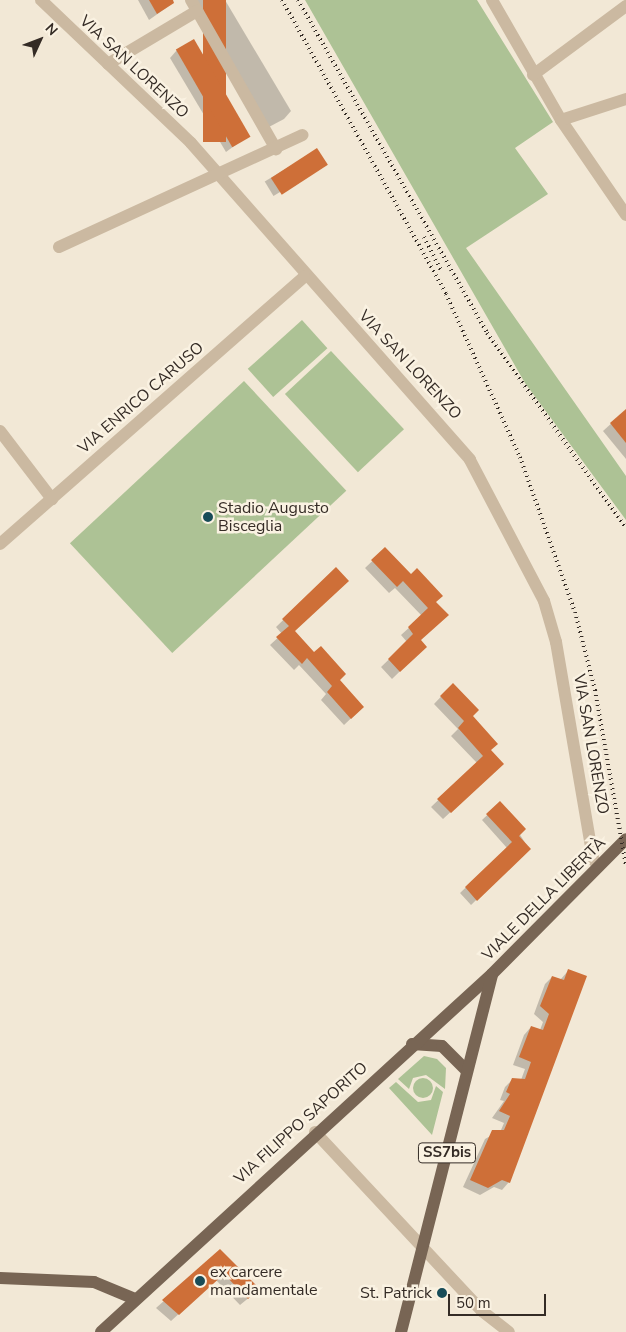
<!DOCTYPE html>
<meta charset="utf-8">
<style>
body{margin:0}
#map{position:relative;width:626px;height:1332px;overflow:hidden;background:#f2e8d6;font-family:"Nunito Sans",sans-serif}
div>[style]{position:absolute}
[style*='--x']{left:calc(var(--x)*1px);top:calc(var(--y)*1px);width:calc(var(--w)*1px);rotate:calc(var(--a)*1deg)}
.green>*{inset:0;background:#adc295;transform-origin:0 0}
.round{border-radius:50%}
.shadow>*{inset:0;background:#0003;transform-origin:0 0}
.building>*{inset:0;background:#ce6f38;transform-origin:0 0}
.minor>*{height:12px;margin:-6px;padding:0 6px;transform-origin:6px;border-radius:6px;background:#cbb9a1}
.major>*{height:12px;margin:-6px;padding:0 6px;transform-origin:6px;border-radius:6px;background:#786554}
.rail>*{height:4px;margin-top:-2px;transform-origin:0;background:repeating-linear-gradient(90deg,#342b25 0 1px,transparent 0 5px)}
.dots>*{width:14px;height:14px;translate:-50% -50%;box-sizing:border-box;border:2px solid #faf2e2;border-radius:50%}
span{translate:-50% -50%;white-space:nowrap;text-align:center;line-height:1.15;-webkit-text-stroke:5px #faf2e2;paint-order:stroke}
.shield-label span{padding:1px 4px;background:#faf2e2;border:1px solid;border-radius:4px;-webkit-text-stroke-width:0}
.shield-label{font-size:15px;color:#342b25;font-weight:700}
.street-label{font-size:16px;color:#342b25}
.poi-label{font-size:16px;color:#342b25}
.left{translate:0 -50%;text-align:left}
.right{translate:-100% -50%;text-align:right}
.north{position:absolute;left:15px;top:15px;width:50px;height:50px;-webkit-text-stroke:4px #faf2e2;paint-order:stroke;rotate:47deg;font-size:14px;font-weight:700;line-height:20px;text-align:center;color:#342b25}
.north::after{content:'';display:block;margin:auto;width:18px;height:22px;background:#342b25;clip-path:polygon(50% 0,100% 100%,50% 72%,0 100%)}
.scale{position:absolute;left:448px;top:1294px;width:98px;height:22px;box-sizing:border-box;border:2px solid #342b25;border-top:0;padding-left:6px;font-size:15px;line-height:18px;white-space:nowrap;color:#342b25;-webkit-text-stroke:4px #faf2e2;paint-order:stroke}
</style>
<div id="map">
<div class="green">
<div style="clip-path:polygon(305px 0,477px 0,553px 122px,515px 148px,548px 194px,466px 248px,626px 476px,626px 520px,525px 383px)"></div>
<div style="left:302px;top:320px;width:38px;height:73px;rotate:48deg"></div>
<div style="left:331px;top:351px;width:107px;height:63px;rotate:47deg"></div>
<div style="left:244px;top:381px;width:150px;height:238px;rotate:47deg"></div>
<div style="clip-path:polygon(424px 1056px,437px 1059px,446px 1068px,445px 1089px,426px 1075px,413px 1078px,409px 1089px,398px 1079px)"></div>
<div class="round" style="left:413px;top:1078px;width:20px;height:20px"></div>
<div style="clip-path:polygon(396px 1082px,418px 1102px,431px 1100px,436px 1086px,443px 1092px,432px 1135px,389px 1088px)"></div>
</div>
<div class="shadow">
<div style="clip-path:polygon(138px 0,171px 0,173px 3px,149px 20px)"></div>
<div style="clip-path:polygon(191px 0,225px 0,291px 111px,284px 119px,267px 128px)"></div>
<div style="clip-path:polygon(177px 50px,249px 135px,226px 152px,170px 58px)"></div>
<div style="left:317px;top:150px;width:17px;height:61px;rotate:59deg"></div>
<div style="clip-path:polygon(626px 410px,626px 459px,603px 431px)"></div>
<div style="clip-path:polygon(385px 549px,435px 602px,419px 640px,425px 647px,392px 679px,381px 667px,407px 642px,401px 635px,422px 616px,395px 588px,389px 593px,365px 568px)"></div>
<div style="clip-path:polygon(336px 569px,293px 631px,363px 707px,344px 725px,321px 700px,326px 694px,299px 665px,294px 670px,270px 645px,282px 634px,276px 627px)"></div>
<div style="clip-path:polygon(453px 684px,490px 750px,495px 771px,443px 819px,431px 807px,477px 763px,451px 736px,458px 729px,434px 704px)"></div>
<div style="clip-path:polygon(500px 803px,529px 849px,471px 905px,460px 893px,507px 848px,482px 820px)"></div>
<div style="clip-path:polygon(568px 971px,509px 1182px,502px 1190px,494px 1187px,480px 1195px,463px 1187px,485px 1139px,501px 1130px,504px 1123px,492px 1118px,504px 1101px,500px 1100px,505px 1087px,512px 1080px,521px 1080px,525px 1069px,513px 1065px,524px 1035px,531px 1027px,540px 1030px,543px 1022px,534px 1014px,545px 984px,552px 977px,560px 980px)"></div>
<div style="clip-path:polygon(220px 1251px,251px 1296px,240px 1305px,216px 1280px,171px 1321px,156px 1308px)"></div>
</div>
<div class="building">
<div style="clip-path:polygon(149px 0,173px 0,174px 3px,157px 14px)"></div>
<div style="left:203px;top:0;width:23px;height:142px"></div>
<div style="left:194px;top:39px;width:113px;height:21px;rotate:60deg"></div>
<div style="left:317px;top:148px;width:20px;height:55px;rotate:57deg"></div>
<div style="clip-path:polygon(626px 409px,626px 443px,610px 423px)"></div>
<div style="clip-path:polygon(385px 547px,411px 574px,417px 568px,443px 596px,436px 602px,449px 615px,421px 640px,427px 647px,400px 672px,388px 659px,413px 634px,408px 627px,428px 608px,403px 581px,397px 587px,371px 560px)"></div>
<div style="clip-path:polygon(336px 567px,349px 581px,295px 631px,314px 652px,321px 646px,346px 674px,340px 680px,364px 707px,351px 719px,327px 692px,332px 686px,307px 658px,302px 664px,276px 637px,289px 626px,282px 619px)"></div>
<div style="clip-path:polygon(453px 683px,479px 710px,473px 716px,498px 744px,491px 750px,504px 764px,451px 813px,437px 799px,483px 756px,458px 728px,464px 721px,440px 696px)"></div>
<div style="clip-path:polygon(500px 801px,526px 829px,519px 836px,531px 849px,477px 901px,465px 887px,512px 842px,486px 814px)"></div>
<div style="clip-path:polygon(568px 969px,587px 976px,510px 1183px,502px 1180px,488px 1188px,470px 1180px,492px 1130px,504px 1130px,510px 1116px,499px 1111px,510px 1094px,506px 1092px,512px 1078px,525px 1079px,531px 1062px,519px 1057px,531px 1026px,543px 1030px,549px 1014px,540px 1006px,552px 976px,564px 980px)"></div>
<div style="clip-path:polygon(220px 1249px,260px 1289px,248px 1299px,224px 1274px,179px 1315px,162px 1300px)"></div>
</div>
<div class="minor">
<div style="--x:41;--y:0;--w:207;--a:43.6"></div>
<div style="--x:191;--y:143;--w:422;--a:48.6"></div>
<div style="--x:470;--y:460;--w:159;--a:62.3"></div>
<div style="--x:544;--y:601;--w:43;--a:73.7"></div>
<div style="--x:556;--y:642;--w:220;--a:80.3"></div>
<div style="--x:593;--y:859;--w:9;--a:54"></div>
<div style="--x:191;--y:0;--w:172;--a:60.3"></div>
<div style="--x:492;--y:0;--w:138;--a:60.1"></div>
<div style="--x:561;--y:120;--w:115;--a:55.6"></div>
<div style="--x:108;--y:64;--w:104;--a:-30.8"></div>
<div style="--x:533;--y:75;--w:116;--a:-36.6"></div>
<div style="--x:561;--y:120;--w:68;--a:-17.9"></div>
<div style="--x:59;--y:247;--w:268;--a:-24.7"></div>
<div style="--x:0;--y:431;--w:86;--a:52.6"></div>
<div style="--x:0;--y:544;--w:405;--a:-41.3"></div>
<div style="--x:315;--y:1132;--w:245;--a:47"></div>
<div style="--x:482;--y:1311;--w:34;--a:38"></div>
</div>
<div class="major">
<div style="--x:412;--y:1044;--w:30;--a:4"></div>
<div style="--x:442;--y:1046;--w:35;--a:45"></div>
<div style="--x:0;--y:1278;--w:94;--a:2.4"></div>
<div style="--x:94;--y:1282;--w:44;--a:22.5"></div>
<div style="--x:101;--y:1332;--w:530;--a:-42.48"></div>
<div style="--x:492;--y:974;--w:190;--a:-45.2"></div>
<div style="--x:401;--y:1332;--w:369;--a:-75.7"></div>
</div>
<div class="rail">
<div style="--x:282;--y:0;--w:337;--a:60.8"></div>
<div style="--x:446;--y:294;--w:179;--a:65.6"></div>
<div style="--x:520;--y:457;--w:164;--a:70.5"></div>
<div style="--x:575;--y:612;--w:81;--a:75.6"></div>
<div style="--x:595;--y:690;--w:178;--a:80"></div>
<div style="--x:298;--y:0;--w:383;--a:60.4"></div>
<div style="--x:487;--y:333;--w:239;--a:54.5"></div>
<div style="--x:424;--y:237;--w:37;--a:63"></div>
</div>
<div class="dots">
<div style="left:208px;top:517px;background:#184c58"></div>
<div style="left:200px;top:1281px;background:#184c58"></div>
<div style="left:442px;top:1293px;background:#184c58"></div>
</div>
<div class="shield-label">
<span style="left:447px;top:1153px">SS7bis</span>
</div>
<div class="street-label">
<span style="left:134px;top:67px;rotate:43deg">VIA SAN LORENZO</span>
<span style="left:410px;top:365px;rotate:47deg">VIA SAN LORENZO</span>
<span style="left:141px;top:398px;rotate:-41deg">VIA ENRICO CARUSO</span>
<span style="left:591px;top:744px;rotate:80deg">VIA SAN LORENZO</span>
<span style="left:544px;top:899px;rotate:-45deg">VIALE DELLA LIBERTÀ</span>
<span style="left:301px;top:1123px;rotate:-42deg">VIA FILIPPO SAPORITO</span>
</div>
<div class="poi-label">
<span class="left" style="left:218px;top:517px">Stadio Augusto<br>Bisceglia</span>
<span class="left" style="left:210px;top:1281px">ex carcere<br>mandamentale</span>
<span class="right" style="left:432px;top:1293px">St. Patrick</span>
</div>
<div class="north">N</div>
<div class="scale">50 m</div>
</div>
